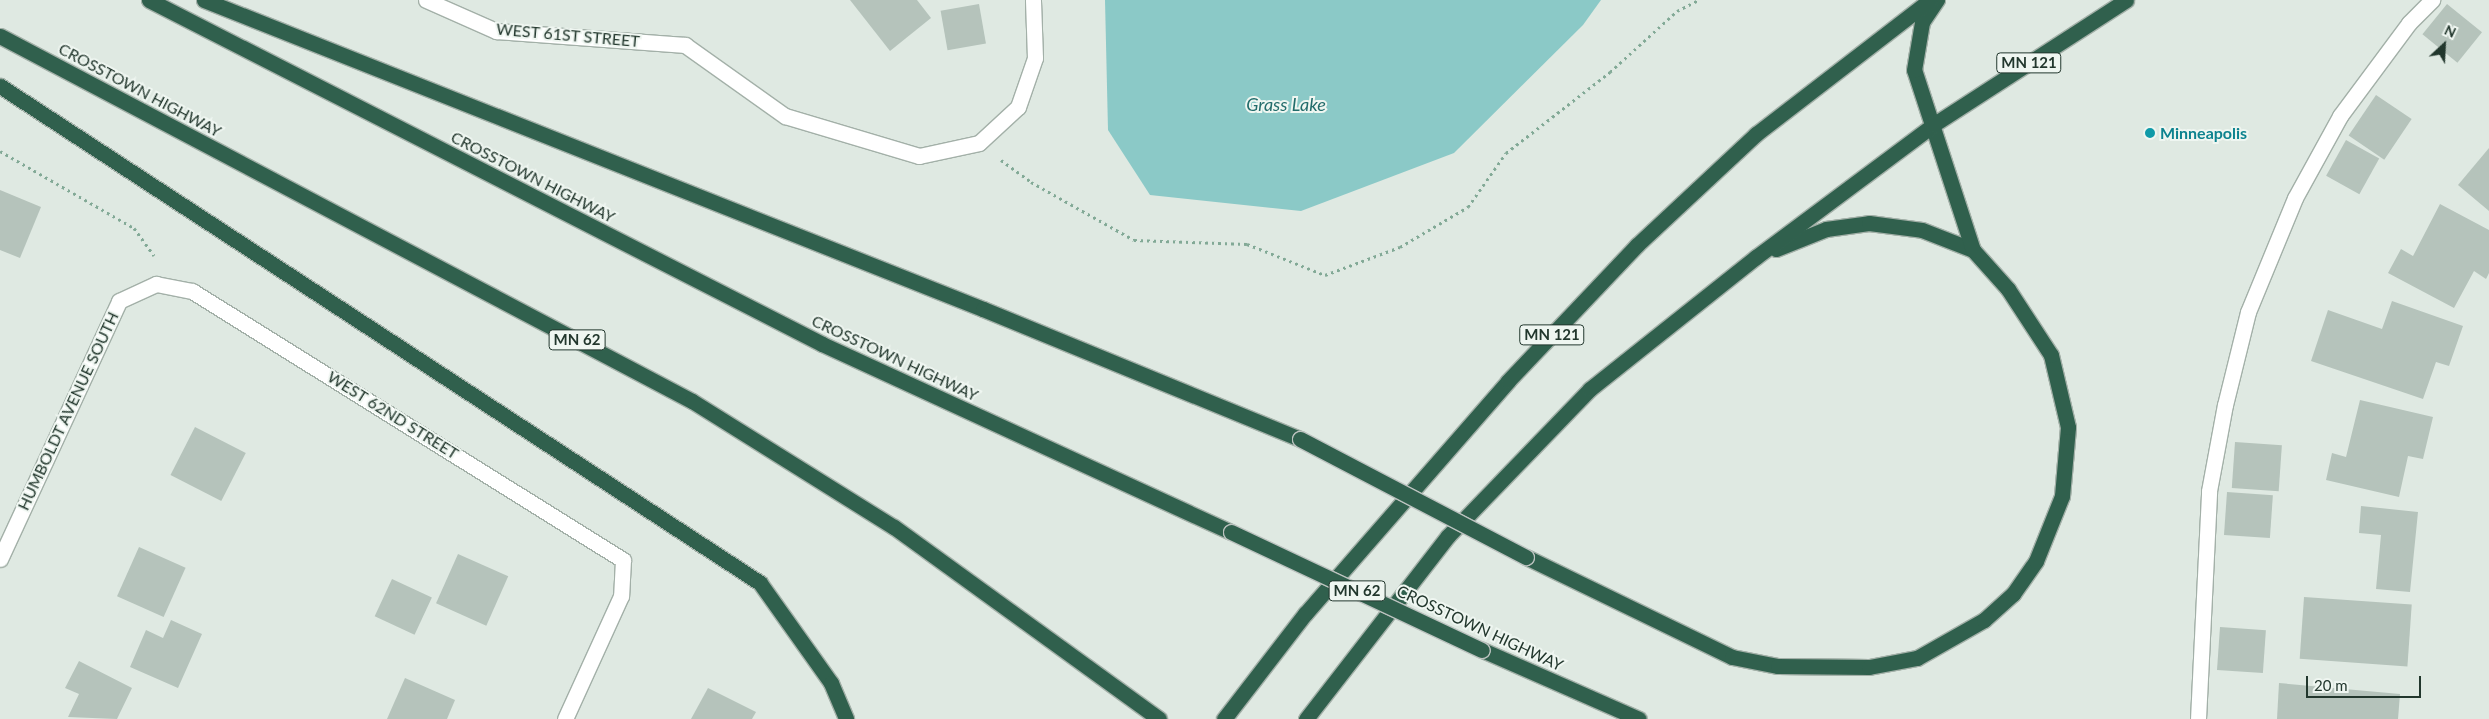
<!DOCTYPE html>
<style>
body{margin:0}
#map{position:relative;width:2489px;height:719px;overflow:hidden;background:#dfe9e2;font-family:Lato,sans-serif}
div>[style]{position:absolute}
[style*='--x']{left:calc(var(--x)*1px);top:calc(var(--y)*1px);width:calc(var(--w)*1px);rotate:calc(var(--a)*1deg)}
.water>*{inset:0;background:#8bc9c7}
.building>*{inset:0;background:#b5c3bb;transform-origin:0 0}
.path>*{height:3px;margin-top:-1.5px;transform-origin:0;background:repeating-linear-gradient(90deg,#82a996 0 2.5px,transparent 0 6.5px)}
.roads{filter:drop-shadow(1px 0 #a3b0a8) drop-shadow(-1px 0 #a3b0a8) drop-shadow(0 1px #a3b0a8) drop-shadow(0 -1px #a3b0a8)}
.service>*{height:15px;margin:-7.5px;padding:0 7.5px;transform-origin:7.5px;border-radius:7.5px;background:#fff}
.minor>*{height:15px;margin:-7.5px;padding:0 7.5px;transform-origin:7.5px;border-radius:7.5px;background:#fff}
.motorway>*{height:15px;margin:-7.5px;padding:0 7.5px;transform-origin:7.5px;border-radius:7.5px;background:#30604d}
.bridges{filter:drop-shadow(1px 0 #bdc3c0) drop-shadow(-1px 0 #bdc3c0) drop-shadow(0 1px #bdc3c0) drop-shadow(0 -1px #bdc3c0)}
.motorway-bridge>*{height:15px;margin:-7.5px;padding:0 7.5px;transform-origin:7.5px;border-radius:7.5px;background:#30604d}
.dots>*{width:14px;height:14px;translate:-50% -50%;box-sizing:border-box;border:2px solid #eff6f1;border-radius:50%}
span{translate:-50% -50%;white-space:nowrap;text-align:center;line-height:1.15;-webkit-text-stroke:4px #eff6f1;paint-order:stroke}
.shield-label span{padding:1px 4px;background:#eff6f1;border:1px solid;border-radius:4px;-webkit-text-stroke-width:0}
.shield-label{font-size:15px;color:#22372d;font-weight:700}
.street-label{font-size:16px;color:#22372d}
.culture-label{font-size:16px;color:#0d838f;font-weight:700}
.left{translate:0 -50%;text-align:left}
.water-label{font-size:18px;color:#226c6b;font-style:italic}
.north{position:absolute;left:2419px;top:20px;width:50px;height:50px;-webkit-text-stroke:4px #eff6f1;paint-order:stroke;rotate:25deg;font-size:14px;font-weight:700;line-height:20px;text-align:center;color:#22372d}
.north::after{content:'';display:block;margin:auto;width:18px;height:22px;background:#22372d;clip-path:polygon(50% 0,100% 100%,50% 72%,0 100%)}
.scale{position:absolute;left:2306px;top:676px;width:115px;height:22px;box-sizing:border-box;border:2px solid #22372d;border-top:0;padding-left:6px;font-size:15px;line-height:18px;white-space:nowrap;color:#22372d;-webkit-text-stroke:4px #eff6f1;paint-order:stroke}
</style>
<div id="map">
<div class="water">
<div style="clip-path:polygon(1105px 0,1601px 0,1583px 25px,1454px 153px,1301px 211px,1150px 195px,1108px 130px)"></div>
</div>
<div class="building">
<div style="clip-path:polygon(850px 0,917px 0,931px 18px,890px 51px)"></div>
<div style="left:979px;top:4px;width:40px;height:39px;rotate:80deg"></div>
<div style="left:2447px;top:4px;width:45px;height:39px;rotate:39deg"></div>
<div style="left:2376px;top:95px;width:43px;height:49px;rotate:34deg"></div>
<div style="left:2346px;top:140px;width:38px;height:41px;rotate:29deg"></div>
<div style="clip-path:polygon(2489px 148px,2489px 211px,2458px 185px)"></div>
<div style="clip-path:polygon(0 190px,41px 207px,20px 258px,0 250px)"></div>
<div style="clip-path:polygon(2440px 204px,2489px 230px,2489px 273px,2486px 279px,2474px 271px,2454px 308px,2388px 273px,2401px 249px,2413px 256px)"></div>
<div style="clip-path:polygon(2392px 301px,2463px 326px,2449px 366px,2436px 362px,2423px 399px,2311px 361px,2328px 310px,2382px 329px)"></div>
<div style="clip-path:polygon(2360px 400px,2433px 417px,2423px 459px,2408px 456px,2399px 497px,2326px 480px,2332px 453px,2346px 457px)"></div>
<div style="left:195px;top:427px;width:57px;height:54px;rotate:27deg"></div>
<div style="left:2235px;top:442px;width:47px;height:46px;rotate:4deg"></div>
<div style="left:2227px;top:492px;width:46px;height:43px;rotate:4deg"></div>
<div style="clip-path:polygon(2361px 506px,2418px 512px,2410px 592px,2376px 589px,2381px 535px,2359px 533px)"></div>
<div style="left:139px;top:547px;width:51px;height:54px;rotate:24deg"></div>
<div style="left:458px;top:554px;width:55px;height:54px;rotate:24deg"></div>
<div style="left:392px;top:579px;width:44px;height:41px;rotate:25deg"></div>
<div style="left:2304px;top:597px;width:108px;height:62px;rotate:4deg"></div>
<div style="clip-path:polygon(171px 620px,202px 634px,178px 688px,130px 667px,146px 630px,163px 638px)"></div>
<div style="left:2220px;top:627px;width:46px;height:43px;rotate:4deg"></div>
<div style="clip-path:polygon(79px 661px,132px 688px,117px 719px,68px 717px,79px 694px,65px 688px)"></div>
<div style="clip-path:polygon(405px 678px,455px 700px,447px 719px,387px 719px)"></div>
<div style="clip-path:polygon(2279px 683px,2400px 694px,2398px 719px,2277px 719px)"></div>
<div style="clip-path:polygon(708px 688px,756px 712px,752px 719px,691px 719px)"></div>
</div>
<div class="path">
<div style="--x:0;--y:151;--w:155;--a:29.9"></div>
<div style="--x:134;--y:228;--w:34;--a:54"></div>
<div style="--x:1001;--y:160;--w:37;--a:36"></div>
<div style="--x:1031;--y:182;--w:118;--a:29.4"></div>
<div style="--x:1134;--y:240;--w:113;--a:2"></div>
<div style="--x:1247;--y:244;--w:84;--a:21.7"></div>
<div style="--x:1325;--y:275;--w:80;--a:-20.5"></div>
<div style="--x:1400;--y:247;--w:79;--a:-30.5"></div>
<div style="--x:1468;--y:207;--w:66;--a:-54.9"></div>
<div style="--x:1506;--y:153;--w:132;--a:-37.9"></div>
<div style="--x:1610;--y:72;--w:91;--a:-42.3"></div>
<div style="--x:1677;--y:11;--w:25;--a:-27"></div>
</div>
<div class="roads">
<div class="service">
<div style="--x:2198;--y:719;--w:228;--a:-87.2"></div>
<div style="--x:2209;--y:491;--w:87;--a:-79.5"></div>
<div style="--x:2225;--y:405;--w:96;--a:-76.1"></div>
<div style="--x:2248;--y:312;--w:123;--a:-67.6"></div>
<div style="--x:2295;--y:198;--w:94;--a:-61.2"></div>
<div style="--x:2340;--y:116;--w:116;--a:-53.4"></div>
<div style="--x:2409;--y:23;--w:33;--a:-45"></div>
</div>
<div class="minor">
<div style="--x:426;--y:0;--w:77;--a:23.9"></div>
<div style="--x:496;--y:31;--w:190;--a:4.2"></div>
<div style="--x:685;--y:45;--w:123;--a:35.4"></div>
<div style="--x:785;--y:116;--w:140;--a:16.6"></div>
<div style="--x:919;--y:156;--w:61;--a:-12.2"></div>
<div style="--x:979;--y:143;--w:53;--a:-42.7"></div>
<div style="--x:1018;--y:107;--w:52;--a:-70.9"></div>
<div style="--x:1035;--y:58;--w:58;--a:-92"></div>
<div style="--x:0;--y:559;--w:284;--a:-65.2"></div>
<div style="--x:119;--y:301;--w:41;--a:-24.7"></div>
<div style="--x:156;--y:284;--w:37;--a:11"></div>
<div style="--x:192;--y:291;--w:508;--a:31.97"></div>
<div style="--x:623;--y:560;--w:36;--a:93"></div>
<div style="--x:621;--y:596;--w:135;--a:114.5"></div>
</div>
<div class="motorway">
<div style="--x:149;--y:0;--w:756;--a:27.07"></div>
<div style="--x:822;--y:344;--w:450;--a:24.7"></div>
<div style="--x:204;--y:0;--w:838;--a:21.64"></div>
<div style="--x:983;--y:309;--w:343;--a:22.3"></div>
<div style="--x:0;--y:36;--w:782;--a:27.81"></div>
<div style="--x:692;--y:401;--w:238;--a:32"></div>
<div style="--x:894;--y:527;--w:327;--a:35.9"></div>
<div style="--x:0;--y:86;--w:908;--a:33.18"></div>
<div style="--x:760;--y:583;--w:123;--a:54.6"></div>
<div style="--x:831;--y:683;--w:39;--a:67"></div>
<div style="--x:1776;--y:249;--w:54;--a:-21.8"></div>
<div style="--x:1826;--y:229;--w:43;--a:-7.9"></div>
<div style="--x:1869;--y:223;--w:53;--a:7.5"></div>
<div style="--x:1922;--y:230;--w:55;--a:21.4"></div>
<div style="--x:1526;--y:557;--w:229;--a:25.9"></div>
<div style="--x:1732;--y:657;--w:47;--a:11.1"></div>
<div style="--x:1778;--y:666;--w:91;--a:0.6"></div>
<div style="--x:1869;--y:667;--w:49;--a:-10.6"></div>
<div style="--x:1917;--y:658;--w:77;--a:-29.6"></div>
<div style="--x:1984;--y:620;--w:39;--a:-42"></div>
<div style="--x:2013;--y:594;--w:40;--a:-55.1"></div>
<div style="--x:2036;--y:561;--w:70;--a:-68.2"></div>
<div style="--x:2062;--y:496;--w:69;--a:-85"></div>
<div style="--x:2068;--y:427;--w:74;--a:-103.3"></div>
<div style="--x:2051;--y:355;--w:79;--a:-123.1"></div>
<div style="--x:2008;--y:289;--w:52;--a:-131.9"></div>
<div style="--x:1973;--y:250;--w:189;--a:-108.1"></div>
<div style="--x:1914;--y:70;--w:49;--a:-80.5"></div>
<div style="--x:1922;--y:22;--w:27;--a:-56"></div>
<div style="--x:1482;--y:650;--w:171;--a:23.7"></div>
<div style="--x:1224;--y:719;--w:133;--a:-52.4"></div>
<div style="--x:1305;--y:614;--w:309;--a:-48.9"></div>
<div style="--x:1508;--y:381;--w:187;--a:-46.5"></div>
<div style="--x:1637;--y:245;--w:163;--a:-43"></div>
<div style="--x:1756;--y:134;--w:220;--a:-37.6"></div>
<div style="--x:1306;--y:719;--w:232;--a:-52.2"></div>
<div style="--x:1448;--y:536;--w:204;--a:-46"></div>
<div style="--x:1590;--y:389;--w:212;--a:-38.5"></div>
<div style="--x:1756;--y:257;--w:221;--a:-36.7"></div>
<div style="--x:1933;--y:125;--w:230;--a:-32.9"></div>
</div>
</div>
<div class="bridges">
<div class="motorway-bridge">
<div style="--x:1300;--y:439;--w:255;--a:27.6"></div>
<div style="--x:1231;--y:532;--w:277;--a:25.2"></div>
</div>
</div>
<div class="dots">
<div style="left:2150px;top:133px;background:#0f9aa8"></div>
</div>
<div class="shield-label">
<span style="left:2029px;top:63px">MN 121</span>
<span style="left:1552px;top:335px">MN 121</span>
<span style="left:577px;top:340px">MN 62</span>
<span style="left:1357px;top:591px">MN 62</span>
</div>
<div class="street-label">
<span style="left:568px;top:35px;rotate:5deg">WEST 61ST STREET</span>
<span style="left:140px;top:90px;rotate:28deg">CROSSTOWN HIGHWAY</span>
<span style="left:533px;top:177px;rotate:27deg">CROSSTOWN HIGHWAY</span>
<span style="left:895px;top:358px;rotate:25deg">CROSSTOWN HIGHWAY</span>
<span style="left:68px;top:411px;rotate:-65deg">HUMBOLDT AVENUE SOUTH</span>
<span style="left:393px;top:415px;rotate:32deg">WEST 62ND STREET</span>
<span style="left:1480px;top:628px;rotate:25deg">CROSSTOWN HIGHWAY</span>
</div>
<div class="culture-label">
<span class="left" style="left:2160px;top:133px">Minneapolis</span>
</div>
<div class="water-label">
<span style="left:1286px;top:104px">Grass Lake</span>
</div>
<div class="north">N</div>
<div class="scale">20 m</div>
</div>
